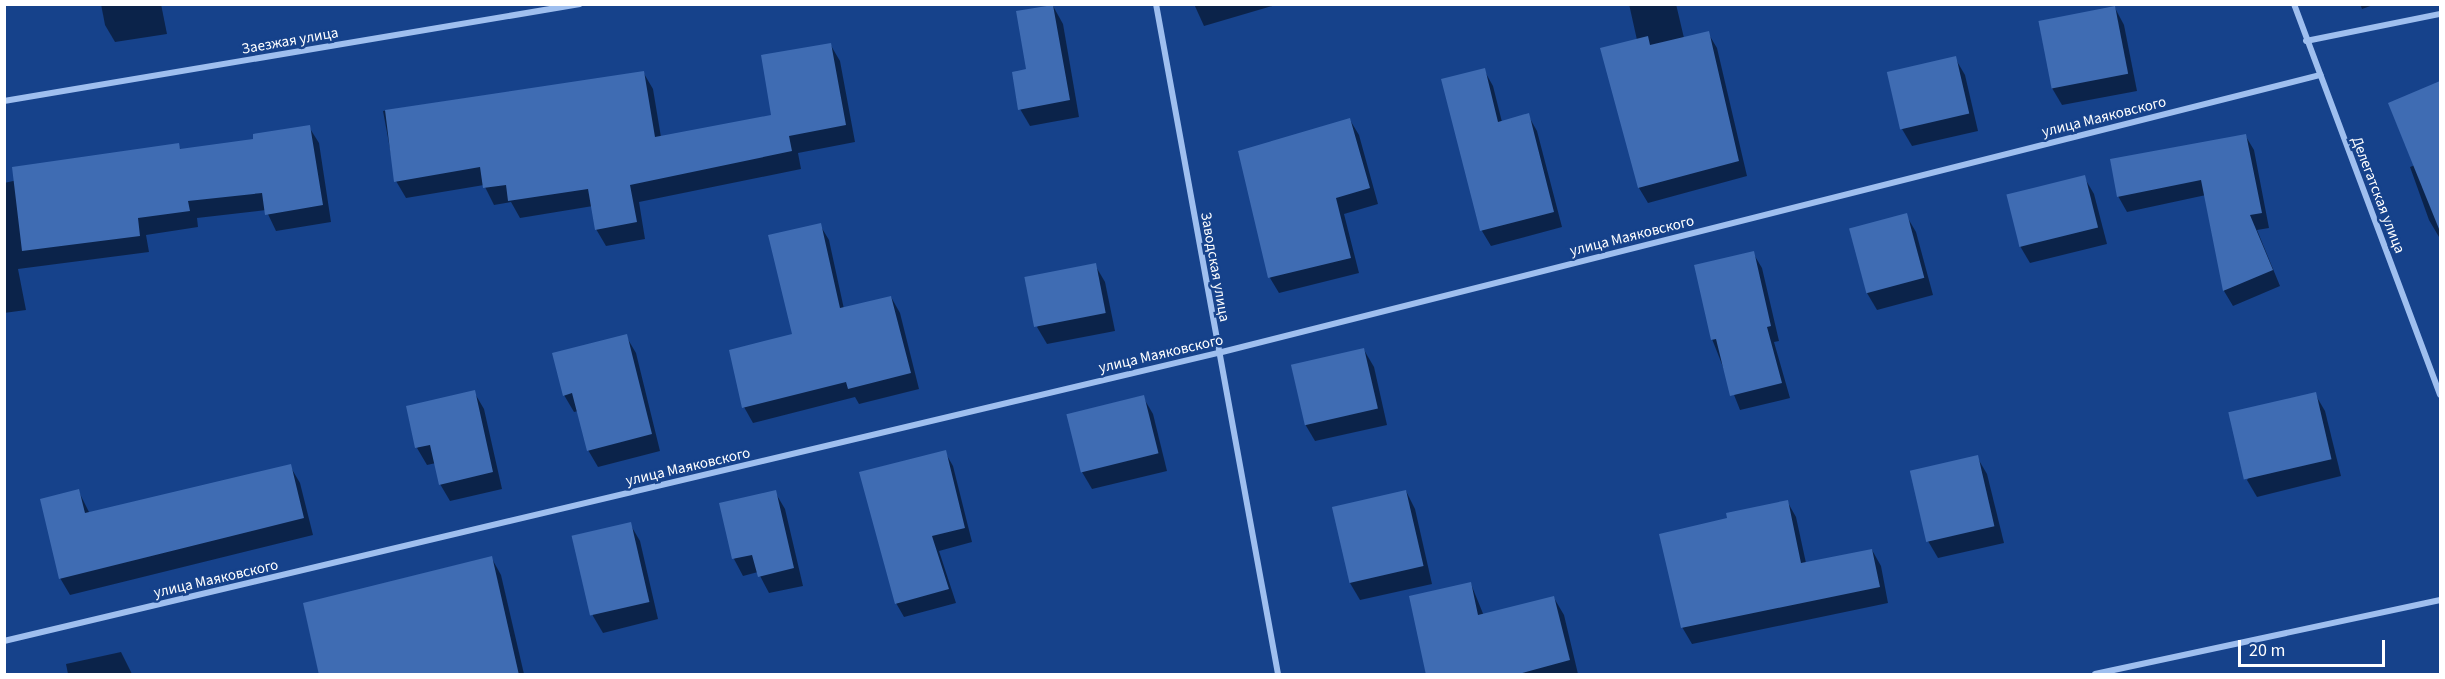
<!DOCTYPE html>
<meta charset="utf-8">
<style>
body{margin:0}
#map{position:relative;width:2445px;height:679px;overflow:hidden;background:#16428b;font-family:"Source Sans 3",sans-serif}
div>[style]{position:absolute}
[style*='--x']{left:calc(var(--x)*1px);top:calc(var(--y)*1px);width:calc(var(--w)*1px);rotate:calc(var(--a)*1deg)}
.shadow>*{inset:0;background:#0007}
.building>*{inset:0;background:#3f6cb3;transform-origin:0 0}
.street>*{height:6px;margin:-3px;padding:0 3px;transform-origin:3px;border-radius:3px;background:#9fbfef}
span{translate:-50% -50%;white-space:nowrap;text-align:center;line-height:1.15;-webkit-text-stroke:5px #16428b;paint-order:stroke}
.street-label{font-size:15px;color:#fff}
.frame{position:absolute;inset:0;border:6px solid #fff;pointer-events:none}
.scale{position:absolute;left:2238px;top:640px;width:147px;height:27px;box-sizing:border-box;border:3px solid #fff;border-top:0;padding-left:8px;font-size:18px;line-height:21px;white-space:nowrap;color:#fff;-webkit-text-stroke:4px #16428b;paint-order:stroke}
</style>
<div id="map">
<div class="shadow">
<div style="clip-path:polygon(101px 4px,161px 4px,167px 34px,115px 42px,105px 25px)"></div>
<div style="clip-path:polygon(1194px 4px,1279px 4px,1204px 26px)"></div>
<div style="clip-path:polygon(1629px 4px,1676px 4px,1684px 38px,1708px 33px,1717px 48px,1747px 176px,1648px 203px,1639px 188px,1637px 40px)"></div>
<div style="clip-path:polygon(2360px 4px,2376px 4px,2362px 9px)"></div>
<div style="clip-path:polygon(1053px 6px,1063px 24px,1079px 117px,1030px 126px,1020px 109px,1028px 70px)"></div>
<div style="clip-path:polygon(2115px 8px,2124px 25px,2137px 91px,2062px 105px,2052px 88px)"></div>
<div style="clip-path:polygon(830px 44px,840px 61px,855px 142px,798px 153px,801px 169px,639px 202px,645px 239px,606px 246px,596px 229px,593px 206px,520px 218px,511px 202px,494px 205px,484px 185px,406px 198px,396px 181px,383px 111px,643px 72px,653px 89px,661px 137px,773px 116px)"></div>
<div style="clip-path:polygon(1955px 58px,1965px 75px,1978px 131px,1912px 146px,1902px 129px)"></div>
<div style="clip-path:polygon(1484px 70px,1493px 86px,1502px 122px,1528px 115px,1537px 131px,1562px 227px,1491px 246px,1482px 231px,1443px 80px)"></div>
<div style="clip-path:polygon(2440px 83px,2440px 236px,2439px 237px,2429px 220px,2410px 167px,2415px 165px,2390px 104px)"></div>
<div style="clip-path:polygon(1350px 120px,1359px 135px,1378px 204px,1344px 214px,1359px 273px,1279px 293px,1270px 278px)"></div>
<div style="clip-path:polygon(309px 127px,319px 143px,331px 222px,276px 231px,266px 210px,197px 218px,198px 227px,146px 235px,149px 252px,18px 269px,26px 310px,4px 313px,4px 183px,178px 145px,181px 150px,255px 140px)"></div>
<div style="clip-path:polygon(2245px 135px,2254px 150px,2269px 228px,2257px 230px,2280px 286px,2233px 306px,2224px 291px,2206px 195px,2127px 212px,2118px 196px)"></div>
<div style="clip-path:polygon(2084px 177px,2094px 194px,2107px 244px,2030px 263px,2020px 246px,2008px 196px)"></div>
<div style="clip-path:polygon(1906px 215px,1916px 232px,1933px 295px,1877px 310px,1867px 293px)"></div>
<div style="clip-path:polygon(820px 225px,829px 240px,844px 309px,891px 297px,900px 313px,919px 389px,859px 404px,855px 397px,753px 423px,744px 407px,794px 335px)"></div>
<div style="clip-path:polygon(1753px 253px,1762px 268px,1779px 341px,1774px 342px,1790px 398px,1740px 410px,1712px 339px)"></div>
<div style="clip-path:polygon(1095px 265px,1105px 282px,1115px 331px,1047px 344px,1037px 327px)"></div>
<div style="clip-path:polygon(626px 336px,636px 353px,660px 451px,598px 467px,588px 450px,578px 411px,574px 412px,564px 395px)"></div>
<div style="clip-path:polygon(1364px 350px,1374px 367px,1387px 425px,1315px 441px,1305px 424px)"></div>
<div style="clip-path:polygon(474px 392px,484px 409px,502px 489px,450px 501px,440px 484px,436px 463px,427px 465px,417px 448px)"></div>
<div style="clip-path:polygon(2315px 394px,2325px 411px,2341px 476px,2257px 497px,2247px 480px)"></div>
<div style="clip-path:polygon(1143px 397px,1153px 414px,1167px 471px,1092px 489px,1082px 472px,1068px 415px)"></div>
<div style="clip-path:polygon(945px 452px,953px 466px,972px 542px,939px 551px,956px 603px,904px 617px,896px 603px)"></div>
<div style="clip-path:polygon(1977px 457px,1987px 474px,2004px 543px,1938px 558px,1928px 541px)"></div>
<div style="clip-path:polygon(290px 466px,300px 483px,313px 535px,70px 595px,60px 578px,78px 490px,90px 514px)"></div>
<div style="clip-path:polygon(1406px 491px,1415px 509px,1432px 584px,1360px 600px,1350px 583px)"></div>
<div style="clip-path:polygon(775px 492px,785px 509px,803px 586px,769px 593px,758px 572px,743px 576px,734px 559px)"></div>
<div style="clip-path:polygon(1787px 501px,1796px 517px,1806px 563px,1872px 550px,1881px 566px,1888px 603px,1692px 644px,1682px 627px,1729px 519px)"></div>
<div style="clip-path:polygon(630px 524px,640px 541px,658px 619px,603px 633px,593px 616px,573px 537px)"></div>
<div style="clip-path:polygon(491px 557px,501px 575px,524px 674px,320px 674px)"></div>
<div style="clip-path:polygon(1471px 584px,1484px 616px,1554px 598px,1564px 615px,1578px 674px,1427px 674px)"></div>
<div style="clip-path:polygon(121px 652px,132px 674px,68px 674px,66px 664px)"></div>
</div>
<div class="building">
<div style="clip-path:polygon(1053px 5px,1070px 100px,1018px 110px,1012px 72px,1026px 69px,1016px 11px)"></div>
<div style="left:2115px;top:6px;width:69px;height:78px;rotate:79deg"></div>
<div style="clip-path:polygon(1709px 31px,1739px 161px,1638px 188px,1600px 48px,1648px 36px,1650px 45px)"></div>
<div style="clip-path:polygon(831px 43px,846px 125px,789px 136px,792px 151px,630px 185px,637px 222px,595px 230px,588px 189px,508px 201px,506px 185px,483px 188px,480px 167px,394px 182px,385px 110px,644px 71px,655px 137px,771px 115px,761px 55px)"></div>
<div style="left:1956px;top:56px;width:59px;height:71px;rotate:77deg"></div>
<div style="clip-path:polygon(1485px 68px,1498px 122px,1529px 113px,1554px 212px,1480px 231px,1441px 79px)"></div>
<div style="clip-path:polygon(2440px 81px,2440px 229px,2439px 229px,2388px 103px)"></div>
<div style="clip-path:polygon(1350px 118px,1370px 188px,1336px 198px,1351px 258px,1268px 278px,1238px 151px)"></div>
<div style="clip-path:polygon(310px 125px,323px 205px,265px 215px,262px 193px,188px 201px,190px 211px,138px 218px,140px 236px,22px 251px,12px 167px,179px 143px,180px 149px,253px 139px,253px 134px)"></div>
<div style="clip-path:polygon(2246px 134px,2262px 213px,2250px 215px,2273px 270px,2223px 291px,2201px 180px,2117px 197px,2110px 159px)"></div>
<div style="left:2085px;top:175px;width:54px;height:81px;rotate:76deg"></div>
<div style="left:1907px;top:213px;width:67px;height:60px;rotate:75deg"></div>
<div style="clip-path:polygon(821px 223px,840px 308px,891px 296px,911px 373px,848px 389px,846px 382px,742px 408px,729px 350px,792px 334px,768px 235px)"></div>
<div style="clip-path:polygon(1754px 251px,1771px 326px,1767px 327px,1782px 383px,1730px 396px,1716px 339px,1711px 340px,1694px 265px)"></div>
<div style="left:1096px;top:263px;width:51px;height:73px;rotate:79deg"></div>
<div style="clip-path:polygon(627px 334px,652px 434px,587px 451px,572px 393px,563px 396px,552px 353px)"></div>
<div style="left:1364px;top:348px;width:62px;height:75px;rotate:77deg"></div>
<div style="clip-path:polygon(475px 390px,493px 472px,439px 485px,430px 445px,415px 448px,406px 406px)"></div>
<div style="left:2316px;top:392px;width:69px;height:90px;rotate:77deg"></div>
<div style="left:1144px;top:395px;width:60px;height:80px;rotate:76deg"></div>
<div style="clip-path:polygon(946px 450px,965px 528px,932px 536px,949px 589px,895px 604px,859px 472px)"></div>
<div style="left:1978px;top:455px;width:73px;height:70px;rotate:77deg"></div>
<div style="clip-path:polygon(291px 464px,304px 518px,59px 579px,40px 499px,79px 489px,85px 513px)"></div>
<div style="clip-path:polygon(776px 490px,794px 568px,758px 577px,752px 555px,732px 559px,719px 503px)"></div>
<div style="left:1406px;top:490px;width:78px;height:76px;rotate:77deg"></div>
<div style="clip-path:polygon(1788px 500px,1801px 563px,1872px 549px,1880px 587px,1681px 628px,1659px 534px,1727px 518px,1726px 513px)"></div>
<div style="left:631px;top:522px;width:82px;height:61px;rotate:77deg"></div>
<div style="clip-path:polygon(492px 556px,519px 675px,319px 675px,303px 603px)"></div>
<div style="clip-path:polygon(1471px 582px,1478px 615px,1554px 596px,1570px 660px,1515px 675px,1426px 675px,1409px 596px)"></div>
</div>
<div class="street">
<div style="--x:1156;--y:4;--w:681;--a:79.68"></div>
<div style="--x:2294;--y:4;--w:417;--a:69.5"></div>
<div style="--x:2306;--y:41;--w:137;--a:-11.4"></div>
<div style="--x:4;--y:101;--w:584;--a:-9.56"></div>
<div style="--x:4;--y:641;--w:1248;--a:-13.35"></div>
<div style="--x:1218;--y:353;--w:1137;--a:-14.16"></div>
<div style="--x:2095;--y:674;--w:353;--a:-12.1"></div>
</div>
<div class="street-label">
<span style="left:290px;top:41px;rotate:-10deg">Заезжая улица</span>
<span style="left:2104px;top:117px;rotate:-14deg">улица Маяковского</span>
<span style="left:2378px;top:195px;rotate:69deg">Делегатская улица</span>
<span style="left:1632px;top:236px;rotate:-14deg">улица Маяковского</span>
<span style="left:1215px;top:267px;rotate:80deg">Заводская улица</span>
<span style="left:1161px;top:354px;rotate:-13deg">улица Маяковского</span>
<span style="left:688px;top:467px;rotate:-13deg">улица Маяковского</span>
<span style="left:216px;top:579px;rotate:-13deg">улица Маяковского</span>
</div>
<div class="frame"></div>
<div class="scale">20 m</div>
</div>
